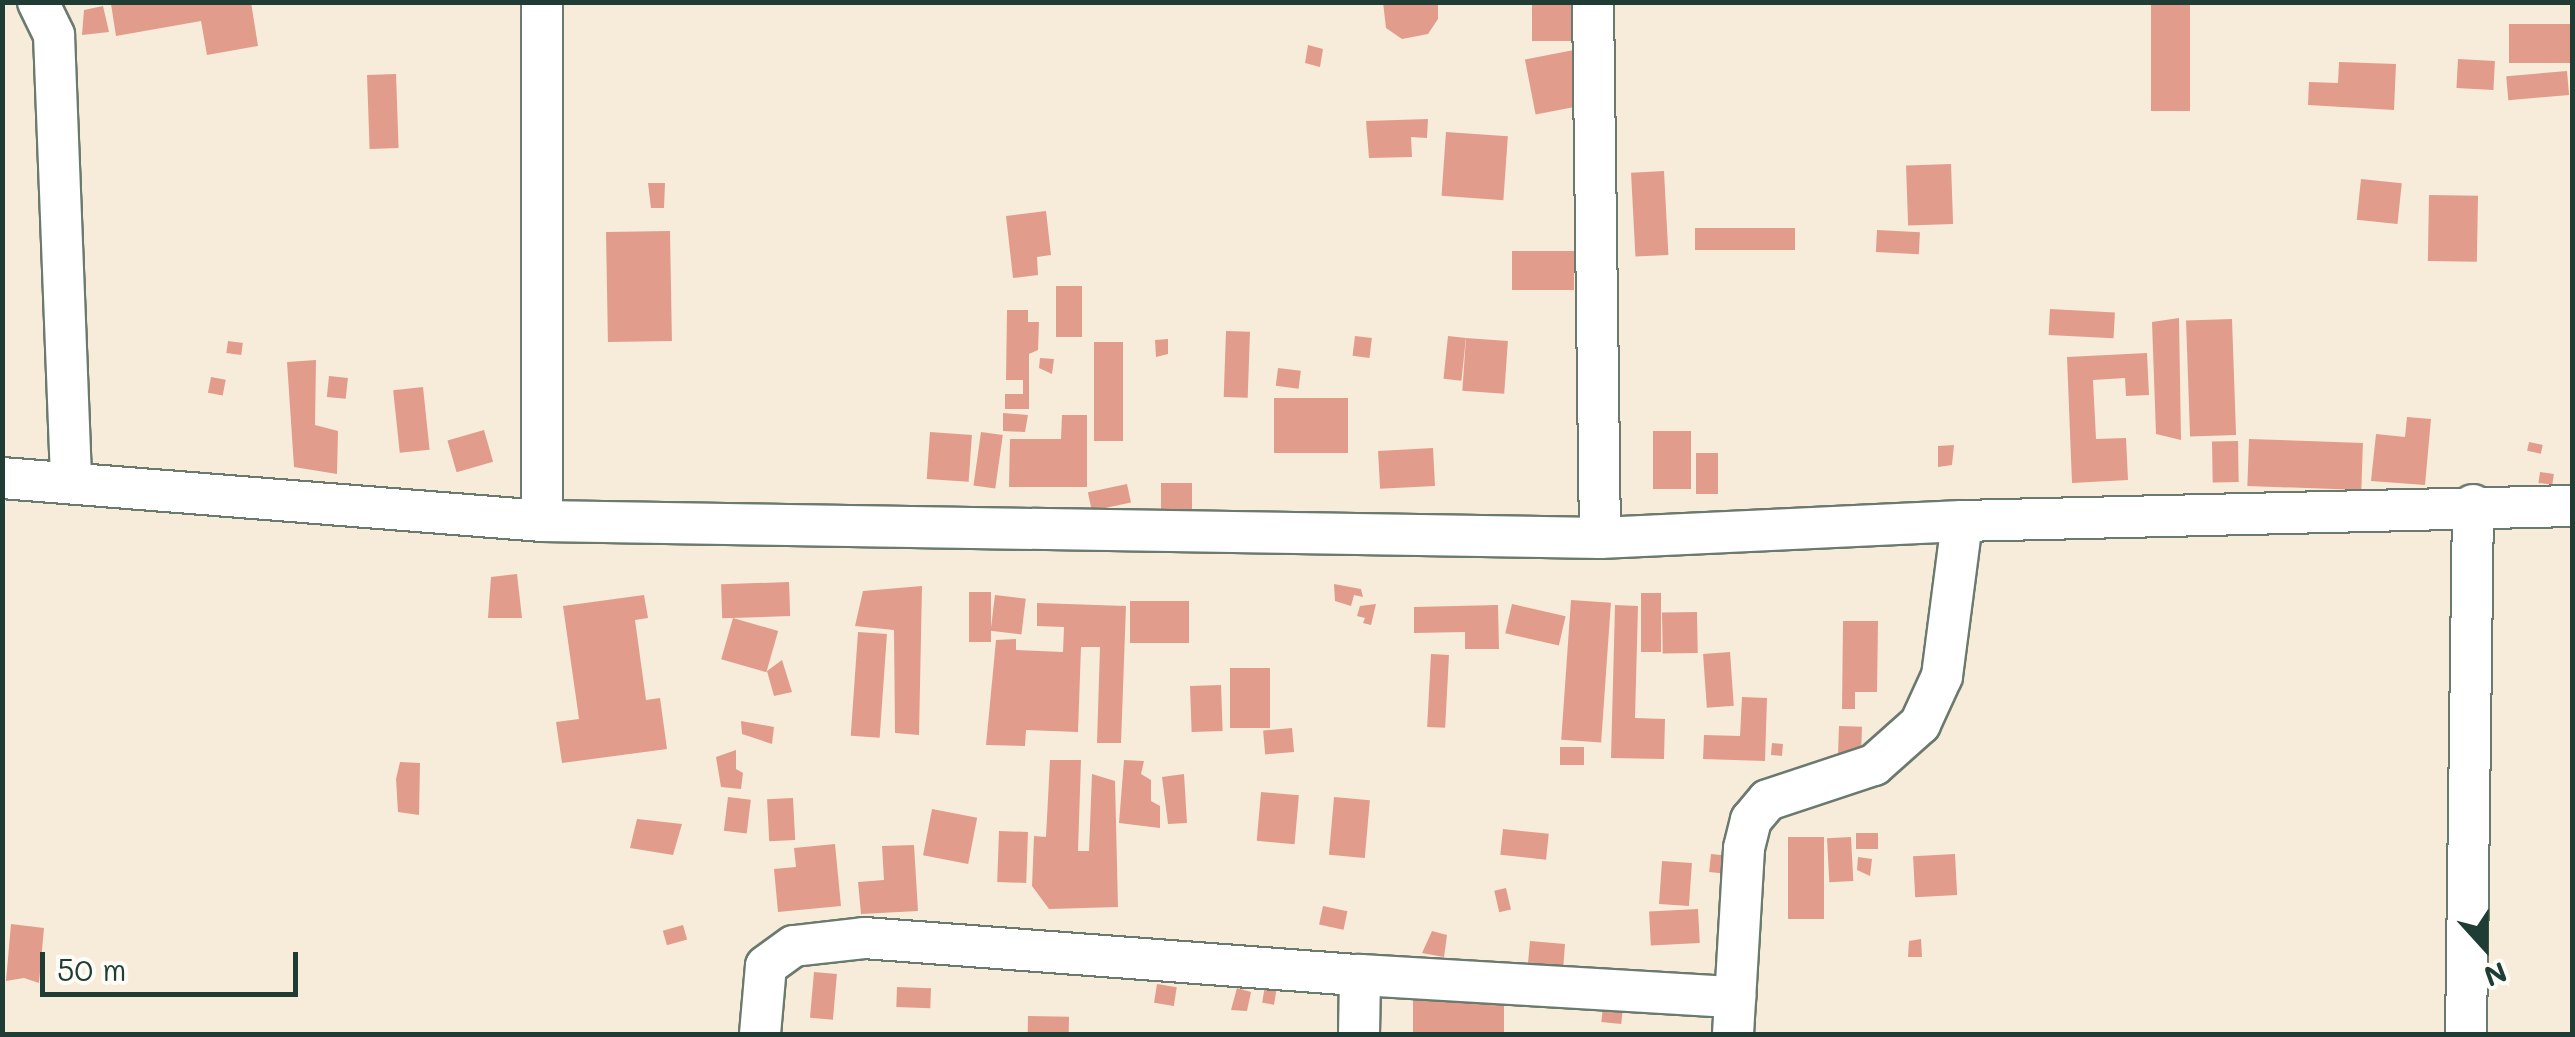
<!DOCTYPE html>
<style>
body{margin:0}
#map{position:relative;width:2575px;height:1037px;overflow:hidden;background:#f7ecd9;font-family:Mali,sans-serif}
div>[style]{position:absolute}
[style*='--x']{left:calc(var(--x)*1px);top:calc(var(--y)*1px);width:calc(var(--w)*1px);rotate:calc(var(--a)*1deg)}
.building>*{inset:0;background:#e29c8c;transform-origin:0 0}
.roads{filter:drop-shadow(2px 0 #6b7a6e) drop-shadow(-2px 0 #6b7a6e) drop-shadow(0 2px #6b7a6e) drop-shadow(0 -2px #6b7a6e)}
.minor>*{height:40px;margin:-20px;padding:0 20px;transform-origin:20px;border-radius:20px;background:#fff}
span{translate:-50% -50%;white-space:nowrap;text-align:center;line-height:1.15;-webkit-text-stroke:10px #fdfcf7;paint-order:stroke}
.frame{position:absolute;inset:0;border:5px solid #1f3d34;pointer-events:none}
.north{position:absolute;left:2435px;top:897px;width:100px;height:100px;-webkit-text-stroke:8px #fdfcf7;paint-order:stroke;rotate:159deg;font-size:28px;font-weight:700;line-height:40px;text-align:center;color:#1f3d34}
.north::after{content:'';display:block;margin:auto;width:35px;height:45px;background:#1f3d34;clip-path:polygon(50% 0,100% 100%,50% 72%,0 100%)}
.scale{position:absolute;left:40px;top:952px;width:258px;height:45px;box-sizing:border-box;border:5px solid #1f3d34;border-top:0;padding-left:12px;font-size:30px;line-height:35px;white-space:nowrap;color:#1f3d34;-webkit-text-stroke:8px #fdfcf7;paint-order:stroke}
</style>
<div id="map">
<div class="building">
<div style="clip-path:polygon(123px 2px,251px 2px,258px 46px,207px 55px,201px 21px,116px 36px,111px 4px)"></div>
<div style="clip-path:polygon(1383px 2px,1438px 2px,1438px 19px,1428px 34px,1402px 39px,1386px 28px)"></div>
<div style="left:1532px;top:2px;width:41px;height:39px"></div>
<div style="left:2151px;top:2px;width:39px;height:109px"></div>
<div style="clip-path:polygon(103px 6px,109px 32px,82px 35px,84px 10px)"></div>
<div style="left:2572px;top:24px;width:39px;height:63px;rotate:90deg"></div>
<div style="clip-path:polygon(1308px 45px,1323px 49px,1320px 67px,1305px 63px)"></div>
<div style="left:1574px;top:50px;width:56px;height:50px;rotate:79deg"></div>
<div style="left:2458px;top:59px;width:37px;height:29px;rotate:3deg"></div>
<div style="clip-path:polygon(2339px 62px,2396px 64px,2394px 110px,2308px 105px,2309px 82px,2338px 83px)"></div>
<div style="left:2567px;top:71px;width:24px;height:61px;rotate:85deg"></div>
<div style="left:396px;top:74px;width:74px;height:29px;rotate:88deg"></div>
<div style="clip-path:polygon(1428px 119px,1427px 138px,1411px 137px,1412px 157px,1369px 158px,1366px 121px)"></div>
<div style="left:1446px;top:132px;width:62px;height:64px;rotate:4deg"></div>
<div style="left:1951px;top:164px;width:60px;height:45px;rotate:88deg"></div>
<div style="left:1664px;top:171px;width:84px;height:33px;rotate:87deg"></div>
<div style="left:2361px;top:179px;width:41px;height:41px;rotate:6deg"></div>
<div style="clip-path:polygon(648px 183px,665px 183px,664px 208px,651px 208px)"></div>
<div style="left:2429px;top:195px;width:49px;height:66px;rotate:1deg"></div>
<div style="clip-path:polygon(1046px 211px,1051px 255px,1037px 257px,1038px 275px,1013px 278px,1006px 216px)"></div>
<div style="left:1795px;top:228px;width:22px;height:100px;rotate:90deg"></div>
<div style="left:1877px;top:230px;width:43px;height:22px;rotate:3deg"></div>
<div style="left:670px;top:231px;width:110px;height:64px;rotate:89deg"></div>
<div style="left:1512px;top:251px;width:62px;height:39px"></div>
<div style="left:1056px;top:286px;width:26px;height:51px"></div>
<div style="left:2050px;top:309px;width:65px;height:26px;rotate:3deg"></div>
<div style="clip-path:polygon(1007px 310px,1028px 310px,1028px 322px,1039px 322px,1038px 350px,1029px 354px,1029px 409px,1005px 409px,1005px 394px,1023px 394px,1023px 380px,1006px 380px)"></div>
<div style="clip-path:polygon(2179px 318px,2181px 440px,2156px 434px,2152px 322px)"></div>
<div style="left:2232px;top:319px;width:116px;height:46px;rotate:88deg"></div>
<div style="left:1226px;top:331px;width:24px;height:66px;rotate:2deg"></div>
<div style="left:1355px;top:336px;width:17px;height:20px;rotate:7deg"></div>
<div style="left:1448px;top:336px;width:18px;height:43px;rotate:6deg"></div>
<div style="left:1466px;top:338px;width:42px;height:53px;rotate:4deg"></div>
<div style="clip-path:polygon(1168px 339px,1168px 354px,1156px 357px,1155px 340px)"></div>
<div style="left:228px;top:341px;width:15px;height:12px;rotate:8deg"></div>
<div style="left:1094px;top:342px;width:29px;height:99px"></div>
<div style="clip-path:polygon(2147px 353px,2149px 395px,2126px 396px,2125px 378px,2093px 380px,2096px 439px,2126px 438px,2128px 480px,2072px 483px,2067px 357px)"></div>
<div style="clip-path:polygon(1040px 358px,1054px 359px,1052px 374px,1039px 368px)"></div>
<div style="clip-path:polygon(316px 360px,315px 425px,338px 431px,337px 474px,294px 467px,287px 362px)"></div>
<div style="left:1278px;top:368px;width:23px;height:18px;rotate:7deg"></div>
<div style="left:329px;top:376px;width:19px;height:21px;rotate:6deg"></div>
<div style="left:211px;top:377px;width:15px;height:16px;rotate:11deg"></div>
<div style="left:423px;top:387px;width:63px;height:30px;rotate:84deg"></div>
<div style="left:1348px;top:398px;width:55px;height:74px;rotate:90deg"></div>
<div style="clip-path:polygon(1003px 413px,1028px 415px,1025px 432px,1003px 431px)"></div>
<div style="clip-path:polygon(1062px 415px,1087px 415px,1087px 487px,1009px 487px,1010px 439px,1061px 439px)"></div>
<div style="clip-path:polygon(2407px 417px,2431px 419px,2425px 485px,2371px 481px,2376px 434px,2405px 437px)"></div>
<div style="left:484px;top:430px;width:33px;height:38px;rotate:74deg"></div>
<div style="left:1653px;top:431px;width:38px;height:58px"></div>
<div style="left:930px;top:432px;width:42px;height:47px;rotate:4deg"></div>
<div style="left:981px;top:432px;width:22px;height:54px;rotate:8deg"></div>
<div style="left:2249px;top:439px;width:114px;height:47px;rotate:2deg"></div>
<div style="left:2238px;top:441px;width:41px;height:26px;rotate:89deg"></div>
<div style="left:2529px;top:442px;width:14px;height:9px;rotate:12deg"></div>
<div style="clip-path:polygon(1954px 445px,1952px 465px,1938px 467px,1938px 446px)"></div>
<div style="left:1433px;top:448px;width:38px;height:55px;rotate:87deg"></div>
<div style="left:1696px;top:453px;width:22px;height:41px"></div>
<div style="left:2540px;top:472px;width:14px;height:11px;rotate:8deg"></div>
<div style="left:1161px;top:483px;width:31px;height:26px"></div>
<div style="left:1127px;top:484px;width:19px;height:40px;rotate:78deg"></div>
<div style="clip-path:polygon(517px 574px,522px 618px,488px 618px,491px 577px)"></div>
<div style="left:789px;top:582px;width:34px;height:68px;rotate:88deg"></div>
<div style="clip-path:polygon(1334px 584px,1361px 589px,1363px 597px,1354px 595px,1351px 606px,1335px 601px)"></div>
<div style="clip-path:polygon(922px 586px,919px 735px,895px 733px,894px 630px,855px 626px,863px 591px)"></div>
<div style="left:969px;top:592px;width:22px;height:50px"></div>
<div style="left:1641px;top:593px;width:20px;height:59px"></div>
<div style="clip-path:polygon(644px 595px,648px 618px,635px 620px,646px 700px,660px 698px,667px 749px,562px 763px,556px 722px,579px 719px,563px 606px)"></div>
<div style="left:995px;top:595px;width:31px;height:36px;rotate:7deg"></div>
<div style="left:1571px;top:600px;width:40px;height:140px;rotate:4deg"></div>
<div style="left:1189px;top:601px;width:42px;height:59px;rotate:90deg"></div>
<div style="clip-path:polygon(1037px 603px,1126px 606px,1121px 743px,1097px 743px,1100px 647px,1081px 647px,1078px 732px,1026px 730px,1025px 746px,986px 745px,996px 640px,1016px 639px,1016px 650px,1063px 652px,1064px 627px,1037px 626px)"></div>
<div style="clip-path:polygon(1376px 604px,1371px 625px,1363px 623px,1365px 618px,1357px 616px,1360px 606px)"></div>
<div style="left:1512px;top:604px;width:55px;height:30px;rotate:13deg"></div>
<div style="clip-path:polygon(1498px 605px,1499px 649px,1465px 649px,1465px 632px,1414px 633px,1414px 607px)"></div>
<div style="clip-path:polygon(1615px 605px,1638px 606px,1635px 718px,1665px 719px,1664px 759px,1611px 758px)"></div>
<div style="left:1697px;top:612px;width:41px;height:35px;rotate:89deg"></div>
<div style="left:733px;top:618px;width:47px;height:43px;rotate:16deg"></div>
<div style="clip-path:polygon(1843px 621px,1878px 621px,1877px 692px,1855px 692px,1855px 709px,1842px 709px)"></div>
<div style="left:858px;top:632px;width:29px;height:104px;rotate:4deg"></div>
<div style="left:1730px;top:652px;width:54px;height:27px;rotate:86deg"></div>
<div style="left:1431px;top:654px;width:18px;height:73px;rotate:3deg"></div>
<div style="clip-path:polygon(782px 660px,792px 692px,774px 696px,767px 671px)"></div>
<div style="left:1230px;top:668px;width:40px;height:60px"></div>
<div style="left:1221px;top:685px;width:46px;height:31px;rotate:88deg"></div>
<div style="clip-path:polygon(1742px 697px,1767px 698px,1765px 761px,1703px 759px,1704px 735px,1740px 736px)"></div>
<div style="clip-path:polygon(741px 721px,774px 727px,772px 744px,742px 734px)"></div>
<div style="left:1839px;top:726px;width:23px;height:32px;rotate:2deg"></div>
<div style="left:1292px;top:728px;width:24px;height:29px;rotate:85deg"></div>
<div style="left:1772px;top:743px;width:11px;height:12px;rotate:5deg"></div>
<div style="left:1560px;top:747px;width:24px;height:18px"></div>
<div style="clip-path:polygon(736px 750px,736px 769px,743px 773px,741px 789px,721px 787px,716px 757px)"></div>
<div style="clip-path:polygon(1050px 760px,1081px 760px,1078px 851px,1089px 851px,1092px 774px,1115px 781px,1118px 907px,1049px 909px,1032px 886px,1034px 836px,1046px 837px)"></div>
<div style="clip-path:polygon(1124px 760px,1144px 761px,1141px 774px,1151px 780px,1151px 801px,1160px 806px,1160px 828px,1119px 823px)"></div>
<div style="clip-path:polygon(400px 762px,420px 763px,419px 815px,398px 812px,396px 779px)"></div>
<div style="clip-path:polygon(1184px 774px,1187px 823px,1168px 824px,1162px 777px)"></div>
<div style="left:1261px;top:792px;width:38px;height:49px;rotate:5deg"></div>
<div style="left:728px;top:797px;width:23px;height:34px;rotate:7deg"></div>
<div style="left:1334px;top:797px;width:36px;height:58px;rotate:5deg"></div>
<div style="left:793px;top:798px;width:42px;height:26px;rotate:87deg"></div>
<div style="left:932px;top:809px;width:46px;height:47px;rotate:11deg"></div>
<div style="clip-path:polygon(637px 819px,682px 824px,673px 855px,630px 848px)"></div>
<div style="left:1503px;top:829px;width:46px;height:26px;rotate:6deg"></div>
<div style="left:999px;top:831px;width:29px;height:51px;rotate:2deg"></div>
<div style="left:1878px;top:833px;width:16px;height:22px;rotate:90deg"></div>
<div style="left:1788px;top:837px;width:36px;height:82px"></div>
<div style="left:1851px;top:837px;width:44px;height:24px;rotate:87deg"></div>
<div style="clip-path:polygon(835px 844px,841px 906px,778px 912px,774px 869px,796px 867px,794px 848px)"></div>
<div style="clip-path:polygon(914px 845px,918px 911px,861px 914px,858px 882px,884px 880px,882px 846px)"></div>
<div style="left:1711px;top:854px;width:20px;height:18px;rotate:6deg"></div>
<div style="left:1955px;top:854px;width:41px;height:42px;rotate:87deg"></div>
<div style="clip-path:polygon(1858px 857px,1872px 859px,1870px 876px,1857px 870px)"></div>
<div style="left:1662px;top:861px;width:30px;height:43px;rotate:4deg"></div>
<div style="left:1506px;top:888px;width:22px;height:12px;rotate:77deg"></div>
<div style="left:1323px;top:906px;width:25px;height:19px;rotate:12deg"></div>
<div style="left:1698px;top:909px;width:34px;height:49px;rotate:87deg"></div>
<div style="clip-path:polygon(11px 924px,44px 928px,39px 983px,24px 978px,6px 981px)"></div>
<div style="left:683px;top:925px;width:15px;height:21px;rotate:74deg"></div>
<div style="clip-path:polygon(1432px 931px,1447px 935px,1444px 957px,1422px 953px)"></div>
<div style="clip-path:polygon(1921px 939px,1922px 957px,1908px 957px,1909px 941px)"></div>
<div style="clip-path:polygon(1530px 941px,1565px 944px,1562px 984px,1541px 983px,1542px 964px,1528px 963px)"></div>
<div style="left:814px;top:972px;width:23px;height:46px;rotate:5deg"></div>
<div style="left:1157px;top:984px;width:20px;height:19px;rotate:9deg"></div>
<div style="left:1265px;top:985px;width:12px;height:18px;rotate:9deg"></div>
<div style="left:897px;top:987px;width:34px;height:20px;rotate:2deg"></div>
<div style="clip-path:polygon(1237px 988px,1251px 992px,1247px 1011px,1231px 1010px)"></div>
<div style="left:1413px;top:999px;width:91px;height:35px"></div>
<div style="left:1603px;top:1006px;width:20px;height:16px;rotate:6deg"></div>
<div style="left:1028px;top:1016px;width:41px;height:18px;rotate:1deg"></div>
</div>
<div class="roads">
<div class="minor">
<div style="--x:38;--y:2;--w:37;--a:64"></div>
<div style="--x:54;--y:35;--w:448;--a:87.8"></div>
<div style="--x:542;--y:2;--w:519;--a:90"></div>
<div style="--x:1593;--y:2;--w:536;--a:89.25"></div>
<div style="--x:2;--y:478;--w:542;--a:4.55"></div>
<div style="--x:542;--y:521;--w:1058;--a:0.92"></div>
<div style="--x:1600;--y:538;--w:362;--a:-2.7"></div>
<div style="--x:1962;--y:521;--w:610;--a:-1.41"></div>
<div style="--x:760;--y:1034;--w:68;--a:-85"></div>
<div style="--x:766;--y:966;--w:34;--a:-36"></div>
<div style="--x:794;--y:946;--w:70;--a:-6.5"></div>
<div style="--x:864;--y:938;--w:497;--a:4.3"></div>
<div style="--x:1360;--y:975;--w:376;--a:3.4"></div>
<div style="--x:1359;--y:1034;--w:59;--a:-89"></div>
<div style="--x:1733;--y:1034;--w:186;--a:-86.6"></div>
<div style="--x:1744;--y:848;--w:29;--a:-76"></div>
<div style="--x:1751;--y:820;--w:26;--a:-50"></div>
<div style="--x:1768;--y:800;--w:112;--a:-18.3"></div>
<div style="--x:1874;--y:765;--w:62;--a:-41.7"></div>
<div style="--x:1920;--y:724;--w:53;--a:-65.4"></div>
<div style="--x:1942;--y:676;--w:156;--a:-82.6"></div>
<div style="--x:2466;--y:1034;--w:529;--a:-89.24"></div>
</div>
</div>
<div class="frame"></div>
<div class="north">N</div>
<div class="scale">50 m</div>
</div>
